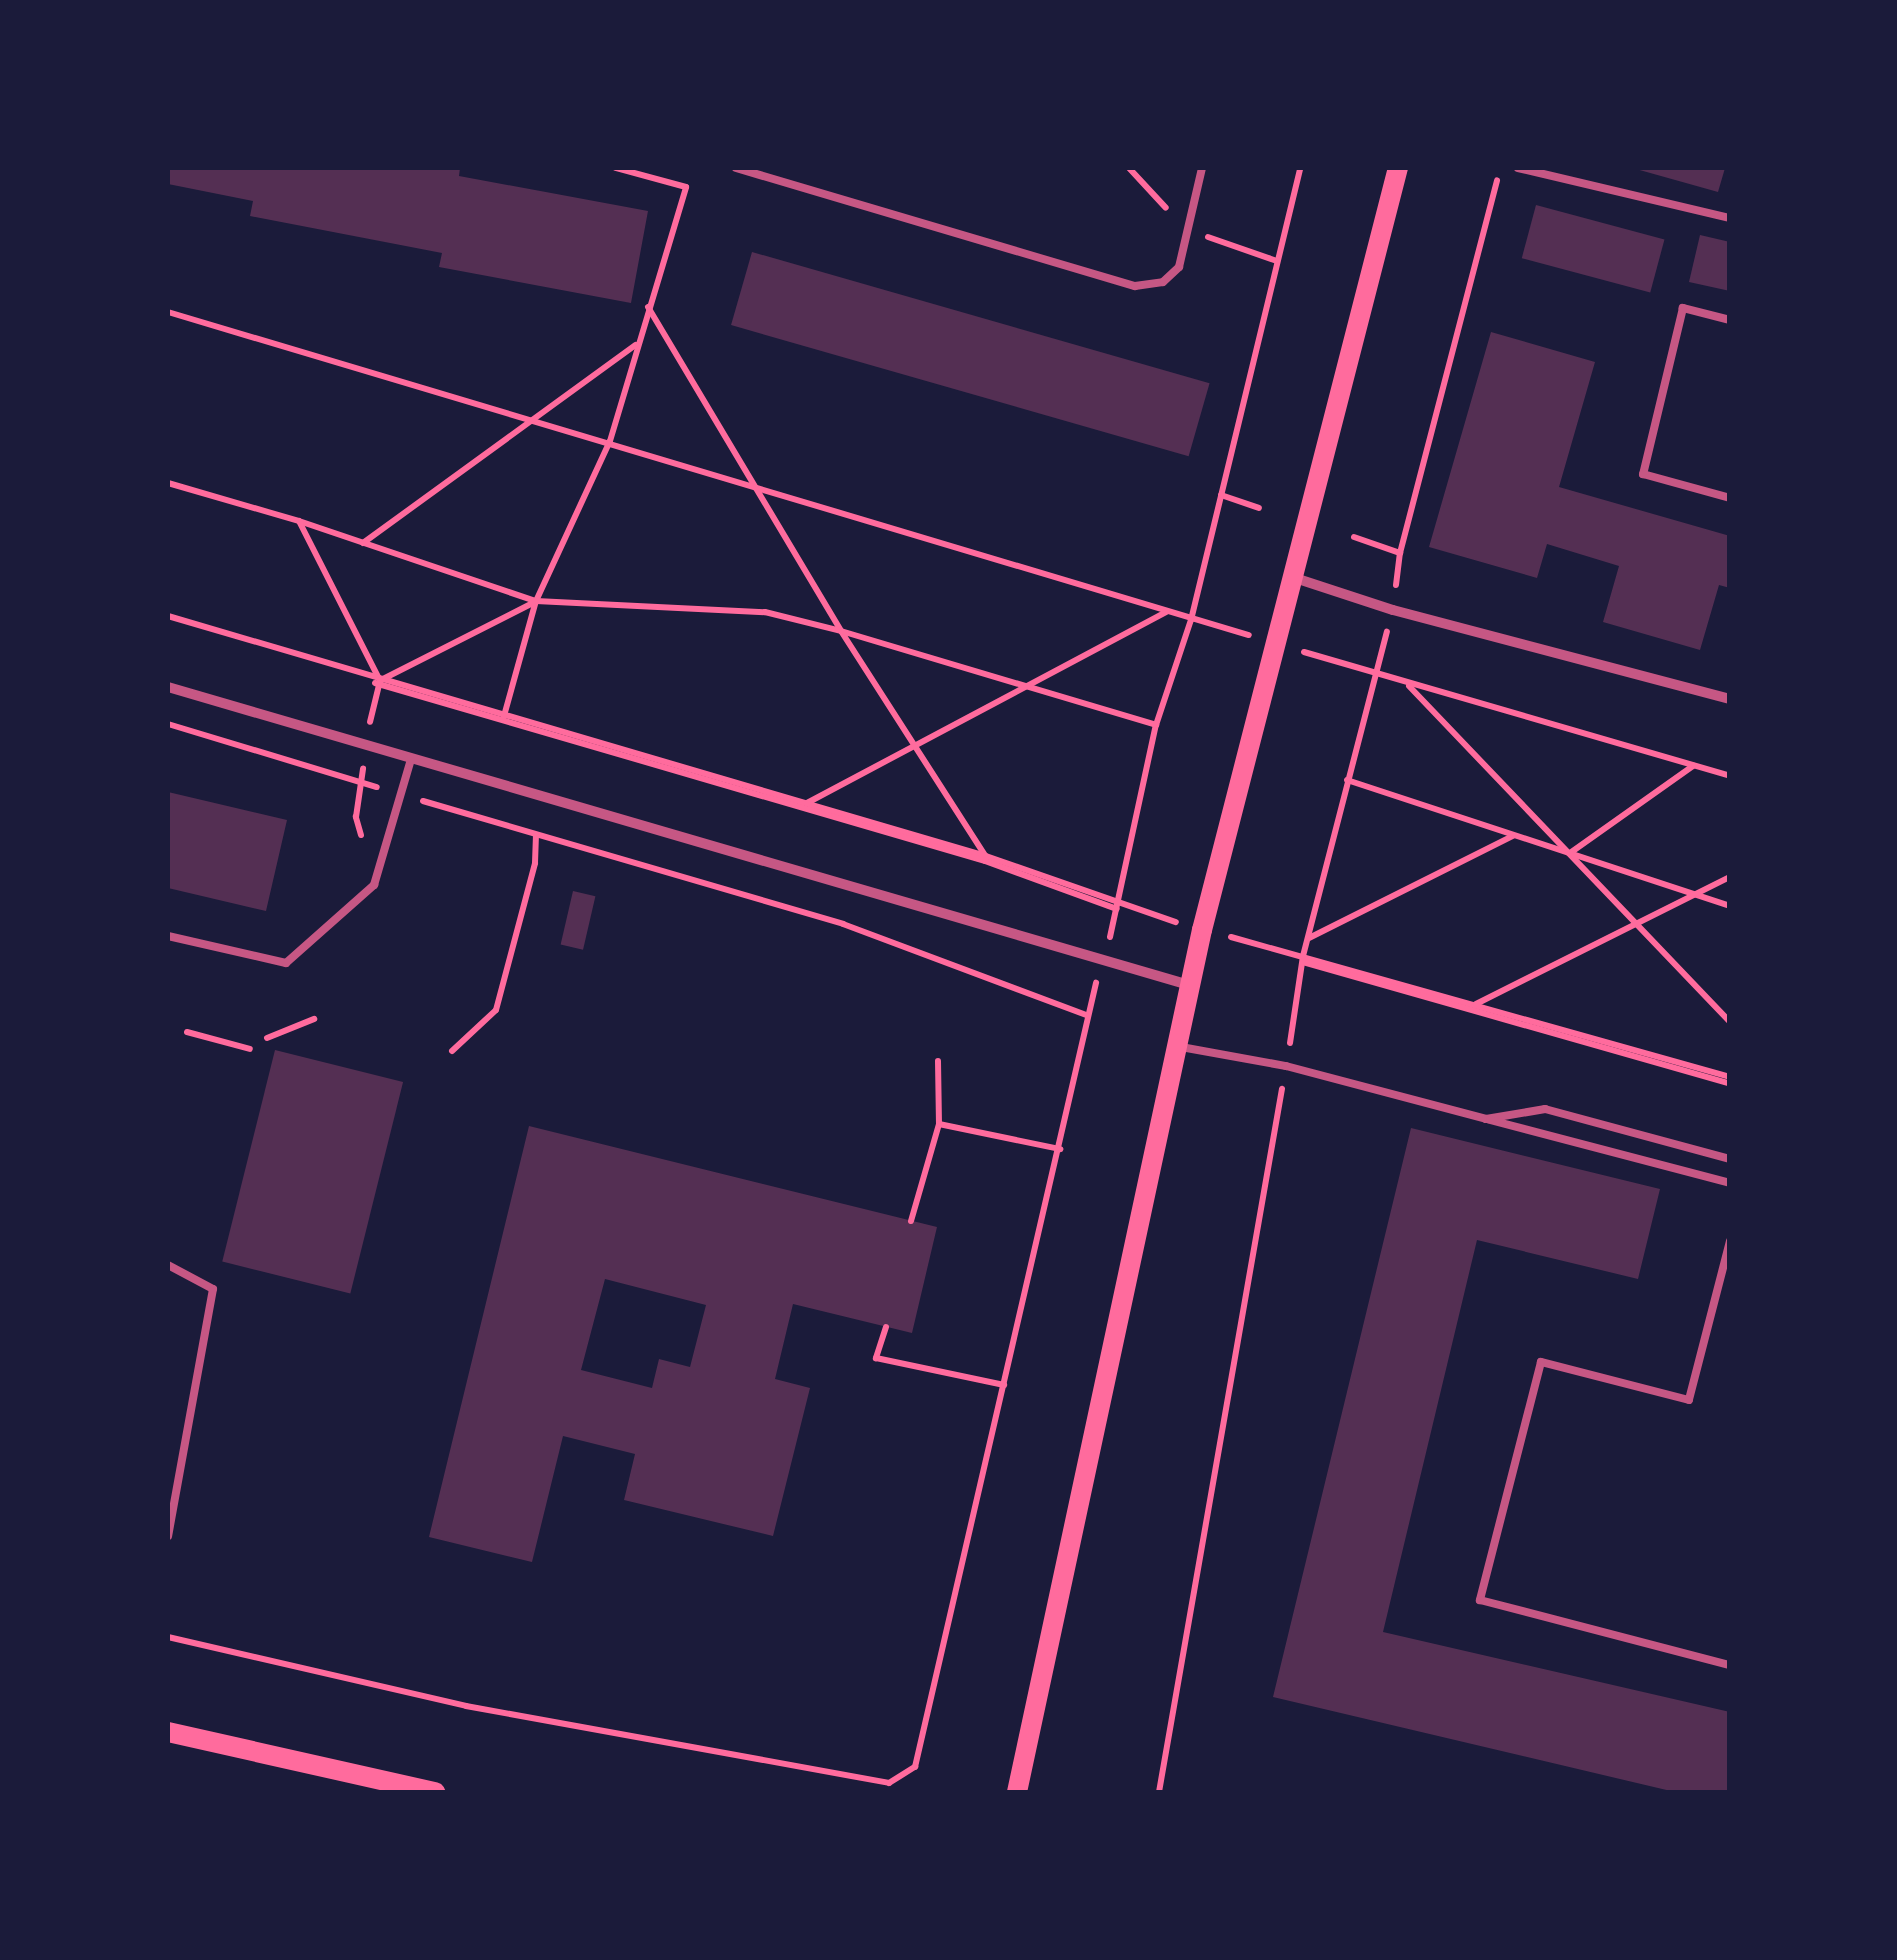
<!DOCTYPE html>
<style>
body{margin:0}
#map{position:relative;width:1897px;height:1960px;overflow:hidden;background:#1b1b3a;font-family:"Fira Sans Condensed",sans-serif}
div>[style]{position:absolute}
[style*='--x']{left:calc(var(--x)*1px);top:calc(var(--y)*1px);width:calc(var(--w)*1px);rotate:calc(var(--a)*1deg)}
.building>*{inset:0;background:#542f53;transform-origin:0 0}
.path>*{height:6px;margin:-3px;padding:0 3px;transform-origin:3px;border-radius:3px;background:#ff6b9d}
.service>*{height:8px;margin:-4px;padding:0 4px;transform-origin:4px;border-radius:4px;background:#c65784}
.minor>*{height:10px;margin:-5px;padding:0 5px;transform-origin:5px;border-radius:5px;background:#c65784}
.secondary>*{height:20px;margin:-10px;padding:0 10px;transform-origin:10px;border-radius:10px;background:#ff6b9d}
span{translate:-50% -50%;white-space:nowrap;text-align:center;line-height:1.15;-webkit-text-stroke:8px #1b1b3a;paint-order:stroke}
.frame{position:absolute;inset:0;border:170px solid #1b1b3a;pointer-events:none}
</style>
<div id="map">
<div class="building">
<div style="clip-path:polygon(168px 168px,460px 168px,459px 176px,648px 211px,631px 303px,439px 267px,442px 253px,250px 216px,253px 201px,168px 184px)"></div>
<div style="clip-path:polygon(1636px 169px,1636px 168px,1725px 168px,1718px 192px)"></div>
<div style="left:1536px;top:205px;width:133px;height:55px;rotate:15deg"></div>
<div style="clip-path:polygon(1700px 235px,1730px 242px,1730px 291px,1689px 282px)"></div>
<div style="left:752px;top:252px;width:476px;height:76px;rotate:16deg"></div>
<div style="clip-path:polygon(1491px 332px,1595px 362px,1559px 487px,1730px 536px,1730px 588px,1719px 585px,1700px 650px,1603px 622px,1619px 566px,1547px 544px,1537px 578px,1429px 547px)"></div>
<div style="clip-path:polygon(168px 792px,287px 820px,266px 911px,168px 888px)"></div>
<div style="left:573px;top:891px;width:23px;height:55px;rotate:13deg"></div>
<div style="left:275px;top:1050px;width:132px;height:218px;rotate:14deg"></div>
<div style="clip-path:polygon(evenodd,529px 1126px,937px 1227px,912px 1333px,793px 1304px,775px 1379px,810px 1388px,773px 1536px,624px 1500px,635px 1454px,563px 1436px,532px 1562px,429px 1537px,529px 1126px,605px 1279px,706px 1305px,690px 1367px,659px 1359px,652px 1388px,581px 1370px,605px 1279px)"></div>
<div style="clip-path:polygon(1411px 1128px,1660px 1189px,1638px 1279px,1477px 1240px,1383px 1632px,1730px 1712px,1730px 1792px,1675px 1792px,1273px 1697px)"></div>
</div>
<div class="path">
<div style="--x:1129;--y:168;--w:54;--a:47.2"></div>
<div style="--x:1208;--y:237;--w:73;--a:19.2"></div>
<div style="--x:648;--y:307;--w:377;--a:59.2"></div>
<div style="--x:841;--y:631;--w:266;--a:57.3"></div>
<div style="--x:168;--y:312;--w:1128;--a:16.64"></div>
<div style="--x:168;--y:483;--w:136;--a:16.2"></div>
<div style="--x:299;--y:521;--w:250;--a:18.7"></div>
<div style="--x:536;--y:601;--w:229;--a:2.8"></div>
<div style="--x:765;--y:612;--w:78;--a:14"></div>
<div style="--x:841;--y:631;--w:329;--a:16.6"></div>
<div style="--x:1221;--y:495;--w:40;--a:18.9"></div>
<div style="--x:299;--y:521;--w:179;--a:63.1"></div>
<div style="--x:380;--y:681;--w:42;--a:103.7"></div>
<div style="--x:1354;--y:537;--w:49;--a:19.2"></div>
<div style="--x:363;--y:543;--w:337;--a:-36"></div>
<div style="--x:1396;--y:585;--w:32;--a:-83"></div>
<div style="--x:1400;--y:553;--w:385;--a:-75.4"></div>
<div style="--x:168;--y:616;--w:852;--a:16.35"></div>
<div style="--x:986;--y:856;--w:201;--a:19.2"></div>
<div style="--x:1304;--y:652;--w:444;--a:16.2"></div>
<div style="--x:381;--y:680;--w:173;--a:-26.9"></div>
<div style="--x:375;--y:683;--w:635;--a:16.27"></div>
<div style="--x:985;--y:861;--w:140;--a:20"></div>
<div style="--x:1409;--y:686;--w:465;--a:46.3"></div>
<div style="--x:504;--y:716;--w:119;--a:-74.5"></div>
<div style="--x:536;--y:601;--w:176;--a:-65.2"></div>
<div style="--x:610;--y:441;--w:265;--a:-73.3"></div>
<div style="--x:686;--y:187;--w:73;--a:-164.8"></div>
<div style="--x:168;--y:724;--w:218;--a:16.8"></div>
<div style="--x:1347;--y:780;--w:403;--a:18.2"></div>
<div style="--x:423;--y:801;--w:438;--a:16.3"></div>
<div style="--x:843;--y:924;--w:259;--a:20.5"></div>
<div style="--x:807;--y:803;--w:407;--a:-28"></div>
<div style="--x:361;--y:835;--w:19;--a:-106"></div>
<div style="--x:356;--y:817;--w:49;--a:-81.7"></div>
<div style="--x:1570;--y:853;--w:151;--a:-35.3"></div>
<div style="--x:1110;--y:937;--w:217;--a:-77.8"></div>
<div style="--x:1156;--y:725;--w:111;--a:-71.6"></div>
<div style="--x:1191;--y:620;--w:465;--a:-76.4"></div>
<div style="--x:1231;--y:937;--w:518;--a:15.67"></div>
<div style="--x:1309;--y:938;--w:228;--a:-26.6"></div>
<div style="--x:1303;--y:962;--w:444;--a:15.9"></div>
<div style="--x:1476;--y:1004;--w:284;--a:-26.6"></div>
<div style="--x:187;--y:1032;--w:65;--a:15.1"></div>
<div style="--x:267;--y:1038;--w:51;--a:-22"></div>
<div style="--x:1290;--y:1043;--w:88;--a:-81.5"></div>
<div style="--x:1303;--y:956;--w:335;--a:-75.5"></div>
<div style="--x:452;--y:1051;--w:60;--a:-43"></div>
<div style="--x:496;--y:1010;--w:152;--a:-75.1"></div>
<div style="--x:535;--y:863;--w:28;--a:-88"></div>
<div style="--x:938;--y:1061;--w:63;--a:89.1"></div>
<div style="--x:911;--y:1221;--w:101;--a:-73.9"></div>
<div style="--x:939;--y:1124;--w:124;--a:11.7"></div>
<div style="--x:886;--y:1327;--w:33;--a:108"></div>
<div style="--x:876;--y:1358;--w:131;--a:11.9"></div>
<div style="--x:168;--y:1637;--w:306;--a:13"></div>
<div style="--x:466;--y:1706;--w:430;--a:10.3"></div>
<div style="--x:889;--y:1783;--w:31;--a:-32"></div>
<div style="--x:915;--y:1767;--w:805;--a:-77"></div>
<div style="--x:1159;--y:1792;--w:714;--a:-80.08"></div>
</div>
<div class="service">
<div style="--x:736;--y:168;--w:416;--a:16.5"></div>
<div style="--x:1135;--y:286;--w:28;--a:-8"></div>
<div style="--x:1163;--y:282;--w:22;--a:-43"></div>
<div style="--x:1179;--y:267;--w:102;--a:-76.9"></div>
<div style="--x:1518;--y:168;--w:218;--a:13.3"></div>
<div style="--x:1730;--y:320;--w:49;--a:-165.7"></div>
<div style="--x:1683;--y:308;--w:171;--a:103.5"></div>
<div style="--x:1643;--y:474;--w:90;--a:15.4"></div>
<div style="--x:168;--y:936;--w:121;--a:12.9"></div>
<div style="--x:286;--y:963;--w:118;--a:-41.6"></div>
<div style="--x:374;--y:885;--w:131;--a:-73.6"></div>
<div style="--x:1181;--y:1047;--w:107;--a:10.3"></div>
<div style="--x:1286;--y:1066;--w:207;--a:14.8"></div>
<div style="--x:1486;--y:1119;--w:60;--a:-9.6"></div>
<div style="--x:1545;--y:1109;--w:192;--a:15.1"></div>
<div style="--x:1490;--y:1120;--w:248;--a:14.7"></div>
<div style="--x:1730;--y:1241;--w:164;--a:104.5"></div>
<div style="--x:1689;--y:1400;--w:153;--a:-165.6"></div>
<div style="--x:1541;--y:1362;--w:246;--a:104.4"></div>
<div style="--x:1480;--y:1600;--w:258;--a:14.6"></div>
<div style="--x:168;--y:1265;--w:51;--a:28.1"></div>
<div style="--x:213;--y:1289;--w:251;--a:100.3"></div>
</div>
<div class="minor">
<div style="--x:1292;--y:577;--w:106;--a:18.1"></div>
<div style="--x:1393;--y:610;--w:349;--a:14.8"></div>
<div style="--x:168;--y:687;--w:1064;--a:16.27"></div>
</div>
<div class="secondary">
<div style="--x:168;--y:1732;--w:274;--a:12.7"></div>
<div style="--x:1017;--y:1792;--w:882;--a:-77.89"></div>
<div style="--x:1202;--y:930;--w:787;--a:-75.58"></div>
</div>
<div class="frame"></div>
</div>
